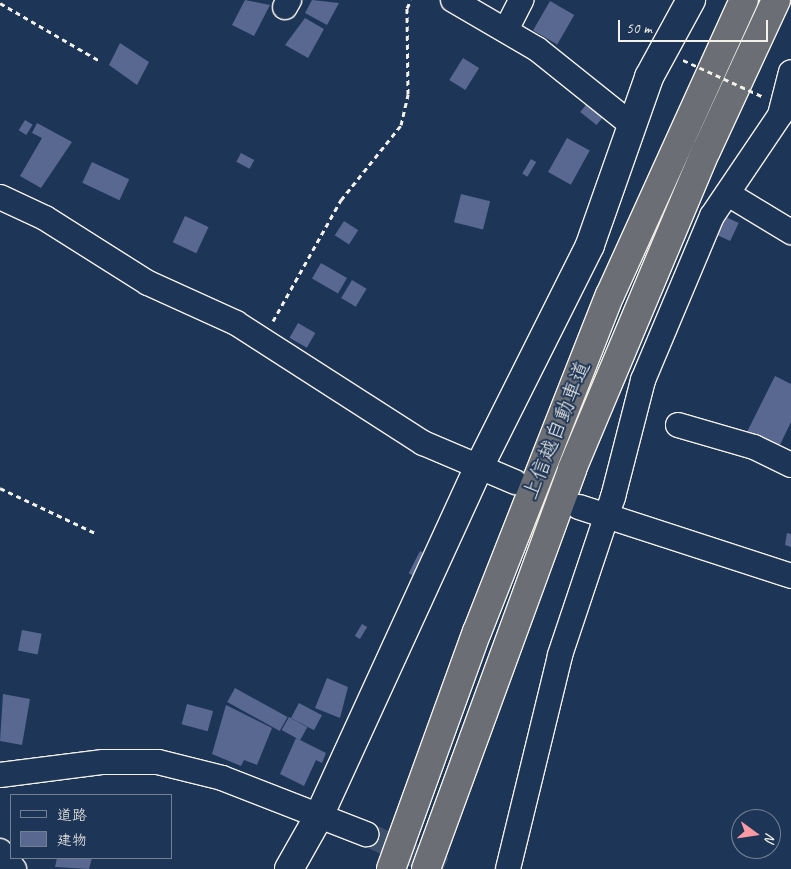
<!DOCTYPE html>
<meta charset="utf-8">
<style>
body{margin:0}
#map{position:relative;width:791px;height:869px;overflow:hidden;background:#1d3557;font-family:Caveat,"Klee One",sans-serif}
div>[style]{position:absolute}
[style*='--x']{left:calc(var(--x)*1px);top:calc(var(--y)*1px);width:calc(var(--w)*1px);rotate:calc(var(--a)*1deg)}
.building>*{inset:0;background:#586890;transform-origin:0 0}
.street-tunnel>*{height:24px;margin-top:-12px;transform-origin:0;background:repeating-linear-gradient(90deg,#3d516d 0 24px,transparent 0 36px)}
.path>*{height:3px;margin-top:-1.5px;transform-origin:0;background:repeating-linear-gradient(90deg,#f4f1e8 0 5px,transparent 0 9px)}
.roads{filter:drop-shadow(1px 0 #f4f1e8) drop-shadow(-1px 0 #f4f1e8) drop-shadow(0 1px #f4f1e8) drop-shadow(0 -1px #f4f1e8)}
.street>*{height:24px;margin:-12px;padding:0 12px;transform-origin:12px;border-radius:12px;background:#1d3557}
.secondary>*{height:28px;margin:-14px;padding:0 14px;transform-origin:14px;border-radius:14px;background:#1d3557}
.highway>*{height:28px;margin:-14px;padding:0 14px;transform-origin:14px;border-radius:14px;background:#6b6f75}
.path-bridge>*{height:3px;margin-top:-1.5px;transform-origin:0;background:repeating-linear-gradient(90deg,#f4f1e8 0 5px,transparent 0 9px)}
span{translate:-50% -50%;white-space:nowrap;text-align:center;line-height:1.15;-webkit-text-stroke:4px #1d3557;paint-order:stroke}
.street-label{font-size:21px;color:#f4f1e8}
.legend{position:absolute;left:10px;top:794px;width:162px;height:65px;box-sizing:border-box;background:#1d3557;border:1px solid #738091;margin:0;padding:6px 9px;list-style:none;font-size:15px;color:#f4f1e8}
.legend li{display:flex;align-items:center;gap:10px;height:25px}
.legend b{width:25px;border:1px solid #738091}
.north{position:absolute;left:731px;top:809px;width:50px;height:50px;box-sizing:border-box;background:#1d3557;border:1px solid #738091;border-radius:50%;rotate:104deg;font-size:14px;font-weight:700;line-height:20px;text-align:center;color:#f4f1e8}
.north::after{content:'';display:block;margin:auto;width:18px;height:22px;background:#ff9aa2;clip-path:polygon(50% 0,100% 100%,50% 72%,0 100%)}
.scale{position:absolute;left:618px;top:20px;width:150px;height:22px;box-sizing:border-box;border:2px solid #f4f1e8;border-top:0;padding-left:6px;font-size:15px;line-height:18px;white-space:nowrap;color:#f4f1e8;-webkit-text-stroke:4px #1d3557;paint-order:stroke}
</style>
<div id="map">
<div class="building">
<div style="clip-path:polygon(245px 0,270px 5px,254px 36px,232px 25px)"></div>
<div style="clip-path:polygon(312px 0,339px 3px,327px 25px,305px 13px)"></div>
<div style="left:550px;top:1px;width:28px;height:34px;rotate:30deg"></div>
<div style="clip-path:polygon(305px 18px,324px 29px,308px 58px,285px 45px)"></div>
<div style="clip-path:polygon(120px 43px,149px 62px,137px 85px,109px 65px)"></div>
<div style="left:463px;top:58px;width:19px;height:26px;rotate:32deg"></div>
<div style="left:589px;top:101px;width:21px;height:14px;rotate:39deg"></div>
<div style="left:25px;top:120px;width:9px;height:12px;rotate:32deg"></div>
<div style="clip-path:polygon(37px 123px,72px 142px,41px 188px,20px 176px,42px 138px,32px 133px)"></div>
<div style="left:567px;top:138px;width:26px;height:39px;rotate:29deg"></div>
<div style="left:241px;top:153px;width:15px;height:10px;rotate:28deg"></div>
<div style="left:531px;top:159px;width:6px;height:17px;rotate:31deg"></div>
<div style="left:92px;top:162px;width:41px;height:23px;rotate:25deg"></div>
<div style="left:461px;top:194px;width:30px;height:29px;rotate:14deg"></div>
<div style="left:185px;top:216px;width:26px;height:29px;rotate:25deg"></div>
<div style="left:726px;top:217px;width:14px;height:20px;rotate:25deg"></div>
<div style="left:344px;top:221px;width:17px;height:17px;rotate:33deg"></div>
<div style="left:321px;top:263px;width:30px;height:18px;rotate:30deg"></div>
<div style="left:352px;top:280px;width:17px;height:21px;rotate:31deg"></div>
<div style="left:298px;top:323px;width:20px;height:17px;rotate:30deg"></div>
<div style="clip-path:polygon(775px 376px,791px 384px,791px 422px,777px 451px,745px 436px)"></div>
<div style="clip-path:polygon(787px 533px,791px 534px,791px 547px,785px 545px)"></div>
<div style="left:420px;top:551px;width:7px;height:25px;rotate:27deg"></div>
<div style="left:362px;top:624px;width:6px;height:14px;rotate:31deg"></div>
<div style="left:22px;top:630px;width:20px;height:21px;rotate:11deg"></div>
<div style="clip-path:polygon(327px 678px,348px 687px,340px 718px,315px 708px)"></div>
<div style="left:235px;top:688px;width:60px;height:16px;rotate:29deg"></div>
<div style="clip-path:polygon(3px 694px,30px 699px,22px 745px,0 741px)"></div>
<div style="left:299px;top:703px;width:26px;height:17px;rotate:28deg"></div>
<div style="left:187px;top:704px;width:27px;height:21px;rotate:15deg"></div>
<div style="clip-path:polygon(226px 705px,272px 728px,257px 765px,244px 760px,241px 766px,212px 754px)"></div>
<div style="left:289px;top:717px;width:21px;height:15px;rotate:29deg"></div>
<div style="clip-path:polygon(296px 738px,326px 753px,322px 763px,316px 760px,304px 786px,280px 774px)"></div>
<div style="clip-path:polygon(57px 858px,92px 858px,89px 869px,55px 867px)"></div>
</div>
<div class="street-tunnel">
<div style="--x:366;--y:834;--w:85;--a:24.2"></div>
</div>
<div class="path">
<div style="--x:0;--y:3;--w:116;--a:30.1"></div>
<div style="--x:273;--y:321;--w:139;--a:-60.7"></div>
<div style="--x:341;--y:200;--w:96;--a:-51.3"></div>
<div style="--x:401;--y:125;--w:32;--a:-77"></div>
<div style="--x:408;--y:94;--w:86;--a:-90.7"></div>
<div style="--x:407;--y:8;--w:9;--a:-63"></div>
<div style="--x:0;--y:488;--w:105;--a:25.3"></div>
</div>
<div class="roads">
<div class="street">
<div style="--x:453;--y:0;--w:97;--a:30.3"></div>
<div style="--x:537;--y:49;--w:123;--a:38.7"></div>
<div style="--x:285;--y:7;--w:8;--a:-60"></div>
<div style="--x:506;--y:30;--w:34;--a:-63"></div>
<div style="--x:728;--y:194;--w:74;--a:31.1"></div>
<div style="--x:0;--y:197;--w:50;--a:25"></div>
<div style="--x:45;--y:218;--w:122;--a:32.3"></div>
<div style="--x:148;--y:283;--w:97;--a:24.4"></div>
<div style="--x:236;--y:323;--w:222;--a:32.7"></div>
<div style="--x:423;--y:443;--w:100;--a:23"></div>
<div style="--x:678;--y:425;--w:79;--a:16.1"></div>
<div style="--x:754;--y:447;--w:41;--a:25.9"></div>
<div style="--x:579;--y:507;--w:223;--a:18"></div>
<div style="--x:0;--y:775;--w:104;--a:-7.2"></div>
<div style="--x:103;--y:762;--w:55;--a:0"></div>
<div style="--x:158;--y:762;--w:66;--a:14"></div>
<div style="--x:222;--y:778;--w:155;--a:21.3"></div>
<div style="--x:0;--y:851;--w:23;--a:52"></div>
<div style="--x:508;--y:869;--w:220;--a:-76.3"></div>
<div style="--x:560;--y:655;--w:167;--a:-71.5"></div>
<div style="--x:613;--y:497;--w:121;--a:-75.6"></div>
<div style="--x:643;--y:380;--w:178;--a:-67.2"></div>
<div style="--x:712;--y:216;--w:122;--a:-56"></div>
<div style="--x:780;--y:115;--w:44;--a:-75.7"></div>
</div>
<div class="secondary">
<div style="--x:289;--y:869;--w:61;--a:-60.5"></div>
<div style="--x:319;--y:816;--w:384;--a:-65.4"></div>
<div style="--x:479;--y:467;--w:248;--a:-63.4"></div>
<div style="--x:590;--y:245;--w:178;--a:-70.6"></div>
<div style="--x:649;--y:77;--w:88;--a:-61.4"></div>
</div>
<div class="highway">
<div style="--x:391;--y:869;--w:252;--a:-70.1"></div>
<div style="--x:477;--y:632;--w:362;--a:-68.5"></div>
<div style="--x:610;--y:295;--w:324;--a:-65.6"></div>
<div style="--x:426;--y:869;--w:426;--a:-69.9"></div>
<div style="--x:572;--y:469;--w:345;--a:-67.2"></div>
<div style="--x:706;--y:151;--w:166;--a:-65.1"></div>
</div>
</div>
<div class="path-bridge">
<div style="--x:683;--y:60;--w:89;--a:24.6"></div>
</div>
<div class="street-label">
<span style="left:556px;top:430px;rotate:-68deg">上信越自動車道</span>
</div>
<ul class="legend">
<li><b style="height:6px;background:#1d3557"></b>道路</li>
<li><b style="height:14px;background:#586890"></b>建物</li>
</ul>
<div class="north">N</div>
<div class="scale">50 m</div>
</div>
